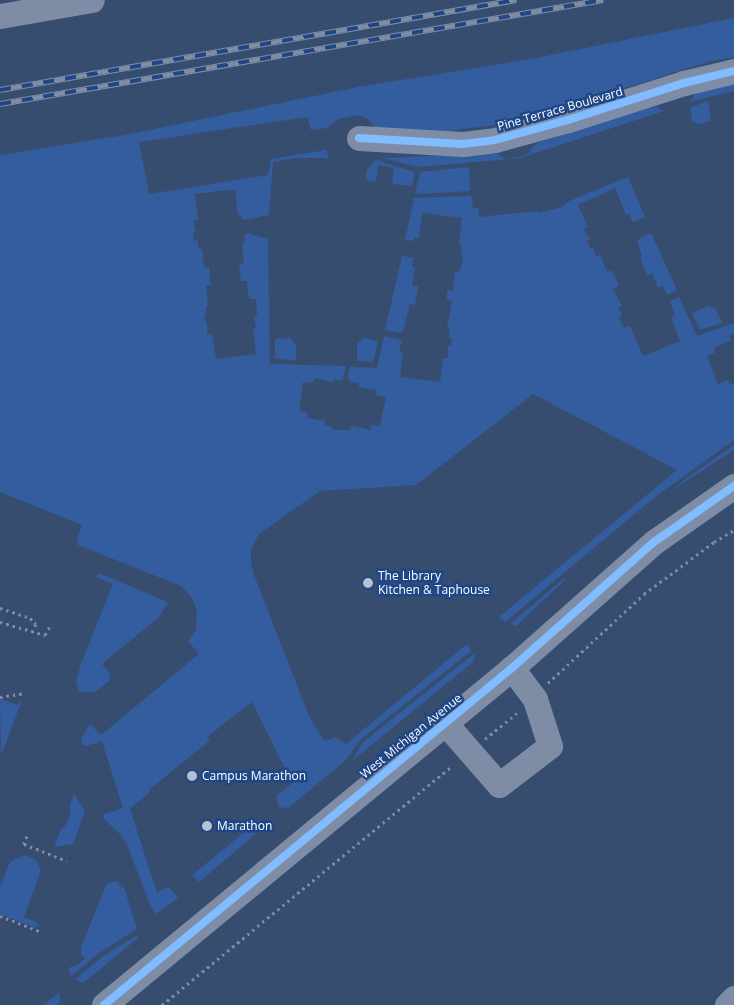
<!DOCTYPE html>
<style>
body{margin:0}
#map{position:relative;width:734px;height:1005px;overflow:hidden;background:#374d70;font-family:"Open Sans",sans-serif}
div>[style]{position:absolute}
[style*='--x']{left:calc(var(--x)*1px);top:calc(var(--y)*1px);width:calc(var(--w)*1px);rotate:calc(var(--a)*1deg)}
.green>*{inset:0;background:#335d9e}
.path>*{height:3px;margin-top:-1.5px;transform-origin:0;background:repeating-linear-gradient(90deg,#7e8da5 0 2.5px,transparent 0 6.5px)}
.minor>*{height:25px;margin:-12.5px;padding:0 12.5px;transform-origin:12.5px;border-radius:12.5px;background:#7e8da5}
.rail>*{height:5.5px;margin-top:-2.75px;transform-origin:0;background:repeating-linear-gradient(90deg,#1f4788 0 11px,#7e8ea4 0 22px);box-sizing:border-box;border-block:1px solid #7e8ea4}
.cycleway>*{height:8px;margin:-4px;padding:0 4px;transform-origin:4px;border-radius:4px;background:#80bcff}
.dots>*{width:14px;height:14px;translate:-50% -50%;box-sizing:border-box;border:2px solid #1f4788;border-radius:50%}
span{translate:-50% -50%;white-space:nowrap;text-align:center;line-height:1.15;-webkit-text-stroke:5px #1f4788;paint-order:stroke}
.street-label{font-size:12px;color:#fff}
.poi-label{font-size:12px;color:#fff}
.left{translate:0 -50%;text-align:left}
</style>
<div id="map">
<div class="green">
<div style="clip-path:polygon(734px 18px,734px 57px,707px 62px,522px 121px,449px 131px,378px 132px,367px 118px,357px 115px,339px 119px,327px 128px,311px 130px,307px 117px,139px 142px,149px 194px,268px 175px,271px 159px,326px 150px,329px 158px,297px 158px,273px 162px,269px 215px,242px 220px,241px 215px,238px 215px,235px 189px,195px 194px,198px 220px,193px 221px,196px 232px,193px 233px,194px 241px,197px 240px,199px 249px,202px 249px,204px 268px,209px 267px,211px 285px,206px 286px,208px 306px,206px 306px,206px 314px,204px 315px,205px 322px,207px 322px,207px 335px,212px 334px,216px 359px,256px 354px,253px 329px,256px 328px,254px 316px,257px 316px,256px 299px,249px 299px,247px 281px,241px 281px,239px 264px,244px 263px,242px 244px,245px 243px,244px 235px,247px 233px,268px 239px,270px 364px,346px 366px,342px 381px,334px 379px,333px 383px,315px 378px,312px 383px,303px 382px,299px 411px,307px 412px,308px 418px,325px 421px,325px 425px,333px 427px,333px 430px,350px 430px,352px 426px,370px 430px,371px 425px,380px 426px,386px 397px,376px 395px,377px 390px,359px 387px,359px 383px,350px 382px,351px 380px,348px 379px,350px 367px,377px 368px,384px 336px,402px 340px,399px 351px,403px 352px,400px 377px,440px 382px,443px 358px,448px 358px,448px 345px,451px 346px,452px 339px,449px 337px,450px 329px,447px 328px,452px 301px,447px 300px,447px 291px,453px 291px,455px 272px,459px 273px,462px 264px,463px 256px,461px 256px,462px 248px,459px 242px,462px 218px,422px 213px,419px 238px,414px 237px,413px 241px,405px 240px,414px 198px,471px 196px,473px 208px,478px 208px,479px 217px,538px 211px,539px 213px,562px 207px,569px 201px,628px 177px,645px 217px,633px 222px,629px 214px,626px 215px,615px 188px,578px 205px,588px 227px,583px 229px,590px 240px,587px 241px,590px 248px,593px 248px,596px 256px,600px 255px,607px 272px,612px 270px,619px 286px,613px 289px,622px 306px,618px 308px,622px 316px,619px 318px,624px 328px,630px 326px,643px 356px,680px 341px,671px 318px,675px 315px,670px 301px,679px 297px,697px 336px,734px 323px,734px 334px,729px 336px,731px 340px,714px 348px,716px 352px,707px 356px,718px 384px,728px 380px,730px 385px,734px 383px,734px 440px,655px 497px,505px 622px,499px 617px,677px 470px,533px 394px,416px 485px,320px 491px,259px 534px,251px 549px,251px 564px,254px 575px,309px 716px,324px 741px,335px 737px,346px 744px,467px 644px,471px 651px,360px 740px,346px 760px,288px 808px,279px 807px,276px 797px,292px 783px,252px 702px,207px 737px,210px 740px,149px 790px,150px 792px,130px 809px,157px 893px,165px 888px,170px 888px,178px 898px,156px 914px,151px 907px,127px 845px,119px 833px,104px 819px,104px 814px,123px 808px,102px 741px,86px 746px,82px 744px,82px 737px,90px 724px,101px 735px,199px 654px,188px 641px,196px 630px,197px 611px,193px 599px,181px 586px,78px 545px,77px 540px,82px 525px,0 492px,0 155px,125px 135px,358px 87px,536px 58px)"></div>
<div style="clip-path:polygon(734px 82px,734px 91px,690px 102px,694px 95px,699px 91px)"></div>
<div style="clip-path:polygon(708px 101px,711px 121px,698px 124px,692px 121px,690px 108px)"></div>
<div style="clip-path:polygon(657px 107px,664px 111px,520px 158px,419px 167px,382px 158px,492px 153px,498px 154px,504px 159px,519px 157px,528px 154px,532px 147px,538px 143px,644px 108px)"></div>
<div style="clip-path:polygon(376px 160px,415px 172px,412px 186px,392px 184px,394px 168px,378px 165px,376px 181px,369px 182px,366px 178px,367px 170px)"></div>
<div style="clip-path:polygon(469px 167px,470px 191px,415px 194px,420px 172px)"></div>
<div style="clip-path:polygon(651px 233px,677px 290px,667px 295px,663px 286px,658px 288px,652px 273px,647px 275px,640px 258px,642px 256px,637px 240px)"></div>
<div style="clip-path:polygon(402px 256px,413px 258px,412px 266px,415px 267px,412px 286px,418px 286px,415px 305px,410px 304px,403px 332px,401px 333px,385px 330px)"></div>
<div style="clip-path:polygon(708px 306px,716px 309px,722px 323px,700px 330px,692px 313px)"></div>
<div style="clip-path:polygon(290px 338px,296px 345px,296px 360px,275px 359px,275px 339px)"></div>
<div style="clip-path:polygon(364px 338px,378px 341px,373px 362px,357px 361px,357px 344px)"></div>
<div style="clip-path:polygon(734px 445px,734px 450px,671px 491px,688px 477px)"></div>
<div style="clip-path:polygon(98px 573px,168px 602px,159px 617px,102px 664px,110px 674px,110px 680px,95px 692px,79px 692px,76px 681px,81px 664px,113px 584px,96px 577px)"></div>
<div style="clip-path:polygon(564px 578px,566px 579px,516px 626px,510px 624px)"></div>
<div style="clip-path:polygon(475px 653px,474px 661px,352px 761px,363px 742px)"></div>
<div style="clip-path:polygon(23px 697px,1px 756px,0 699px,18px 705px)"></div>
<div style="clip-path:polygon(74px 794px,85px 811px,73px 844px,54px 847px,62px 827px,65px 826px,71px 813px,69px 808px)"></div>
<div style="clip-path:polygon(252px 826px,256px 827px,259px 831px,199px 882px,192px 875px)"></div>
<div style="clip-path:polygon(24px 855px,36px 860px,41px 870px,24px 917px,36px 922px,38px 926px,36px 928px,0 914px,0 887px,10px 862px)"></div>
<div style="clip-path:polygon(112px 882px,117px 881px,122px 888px,124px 887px,137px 929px,99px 953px,71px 976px,68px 968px,77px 965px,85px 959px,81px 955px,81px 947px,105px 888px,107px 884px)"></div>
<div style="clip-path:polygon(137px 935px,138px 938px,83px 983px,75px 979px,102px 957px)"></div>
<div style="clip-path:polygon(59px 993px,60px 1002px,57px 1005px,43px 1005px)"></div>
</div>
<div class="path">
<div style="--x:0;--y:608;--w:32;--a:18"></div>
<div style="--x:30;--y:618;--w:8;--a:45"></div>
<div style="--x:36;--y:624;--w:9;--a:117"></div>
<div style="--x:0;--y:622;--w:47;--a:16.1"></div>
<div style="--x:45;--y:635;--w:13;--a:-61"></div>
<div style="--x:548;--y:683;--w:131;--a:-42.8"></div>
<div style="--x:644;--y:594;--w:87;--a:-36.6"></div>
<div style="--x:714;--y:542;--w:23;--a:-31"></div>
<div style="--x:0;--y:697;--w:25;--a:-9"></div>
<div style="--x:485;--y:739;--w:41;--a:-39.1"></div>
<div style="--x:27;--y:836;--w:9;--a:111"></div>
<div style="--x:24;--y:844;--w:46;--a:21.6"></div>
<div style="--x:0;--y:916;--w:42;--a:21"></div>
<div style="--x:162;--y:1005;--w:377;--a:-39.5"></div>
</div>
<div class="minor">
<div style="--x:0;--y:16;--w:93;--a:-9.9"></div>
<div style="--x:359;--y:138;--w:104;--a:3.3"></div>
<div style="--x:463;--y:144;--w:32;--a:-7"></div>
<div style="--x:495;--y:140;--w:76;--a:-15.3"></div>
<div style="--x:568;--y:120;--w:122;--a:-17.7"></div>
<div style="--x:684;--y:83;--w:51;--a:-13.5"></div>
<div style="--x:445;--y:723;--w:82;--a:48.9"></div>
<div style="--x:499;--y:785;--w:64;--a:-37.4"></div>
<div style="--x:550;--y:746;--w:49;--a:-107.7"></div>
<div style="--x:535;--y:699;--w:39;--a:-127"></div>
<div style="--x:104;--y:1005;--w:529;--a:-39.56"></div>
<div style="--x:512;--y:668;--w:190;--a:-41.6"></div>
<div style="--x:654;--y:542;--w:98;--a:-35"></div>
<div style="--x:727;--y:1005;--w:10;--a:-45"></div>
</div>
<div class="rail">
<div style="--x:0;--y:90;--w:524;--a:-9.89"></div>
<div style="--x:0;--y:104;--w:612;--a:-9.79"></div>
</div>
<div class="cycleway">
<div style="--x:359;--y:138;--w:104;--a:3.3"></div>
<div style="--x:463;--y:144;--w:32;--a:-7"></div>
<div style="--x:495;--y:140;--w:76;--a:-15.3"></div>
<div style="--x:568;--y:120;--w:122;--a:-17.7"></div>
<div style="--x:684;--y:83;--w:51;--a:-13.5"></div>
<div style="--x:104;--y:1005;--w:529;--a:-39.56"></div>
<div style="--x:512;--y:668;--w:190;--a:-41.6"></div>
<div style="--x:654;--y:542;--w:98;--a:-35"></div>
</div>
<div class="dots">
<div style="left:368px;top:583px;background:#b9c1cd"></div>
<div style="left:192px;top:776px;background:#b9c1cd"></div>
<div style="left:207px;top:826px;background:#b9c1cd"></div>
</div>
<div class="street-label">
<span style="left:560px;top:109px;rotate:-16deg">Pine Terrace Boulevard</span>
<span style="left:411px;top:736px;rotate:-39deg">West Michigan Avenue</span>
</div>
<div class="poi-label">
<span class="left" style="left:378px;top:583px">The Library<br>Kitchen &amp; Taphouse</span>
<span class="left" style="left:202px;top:776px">Campus Marathon</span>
<span class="left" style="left:217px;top:826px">Marathon</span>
</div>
</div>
